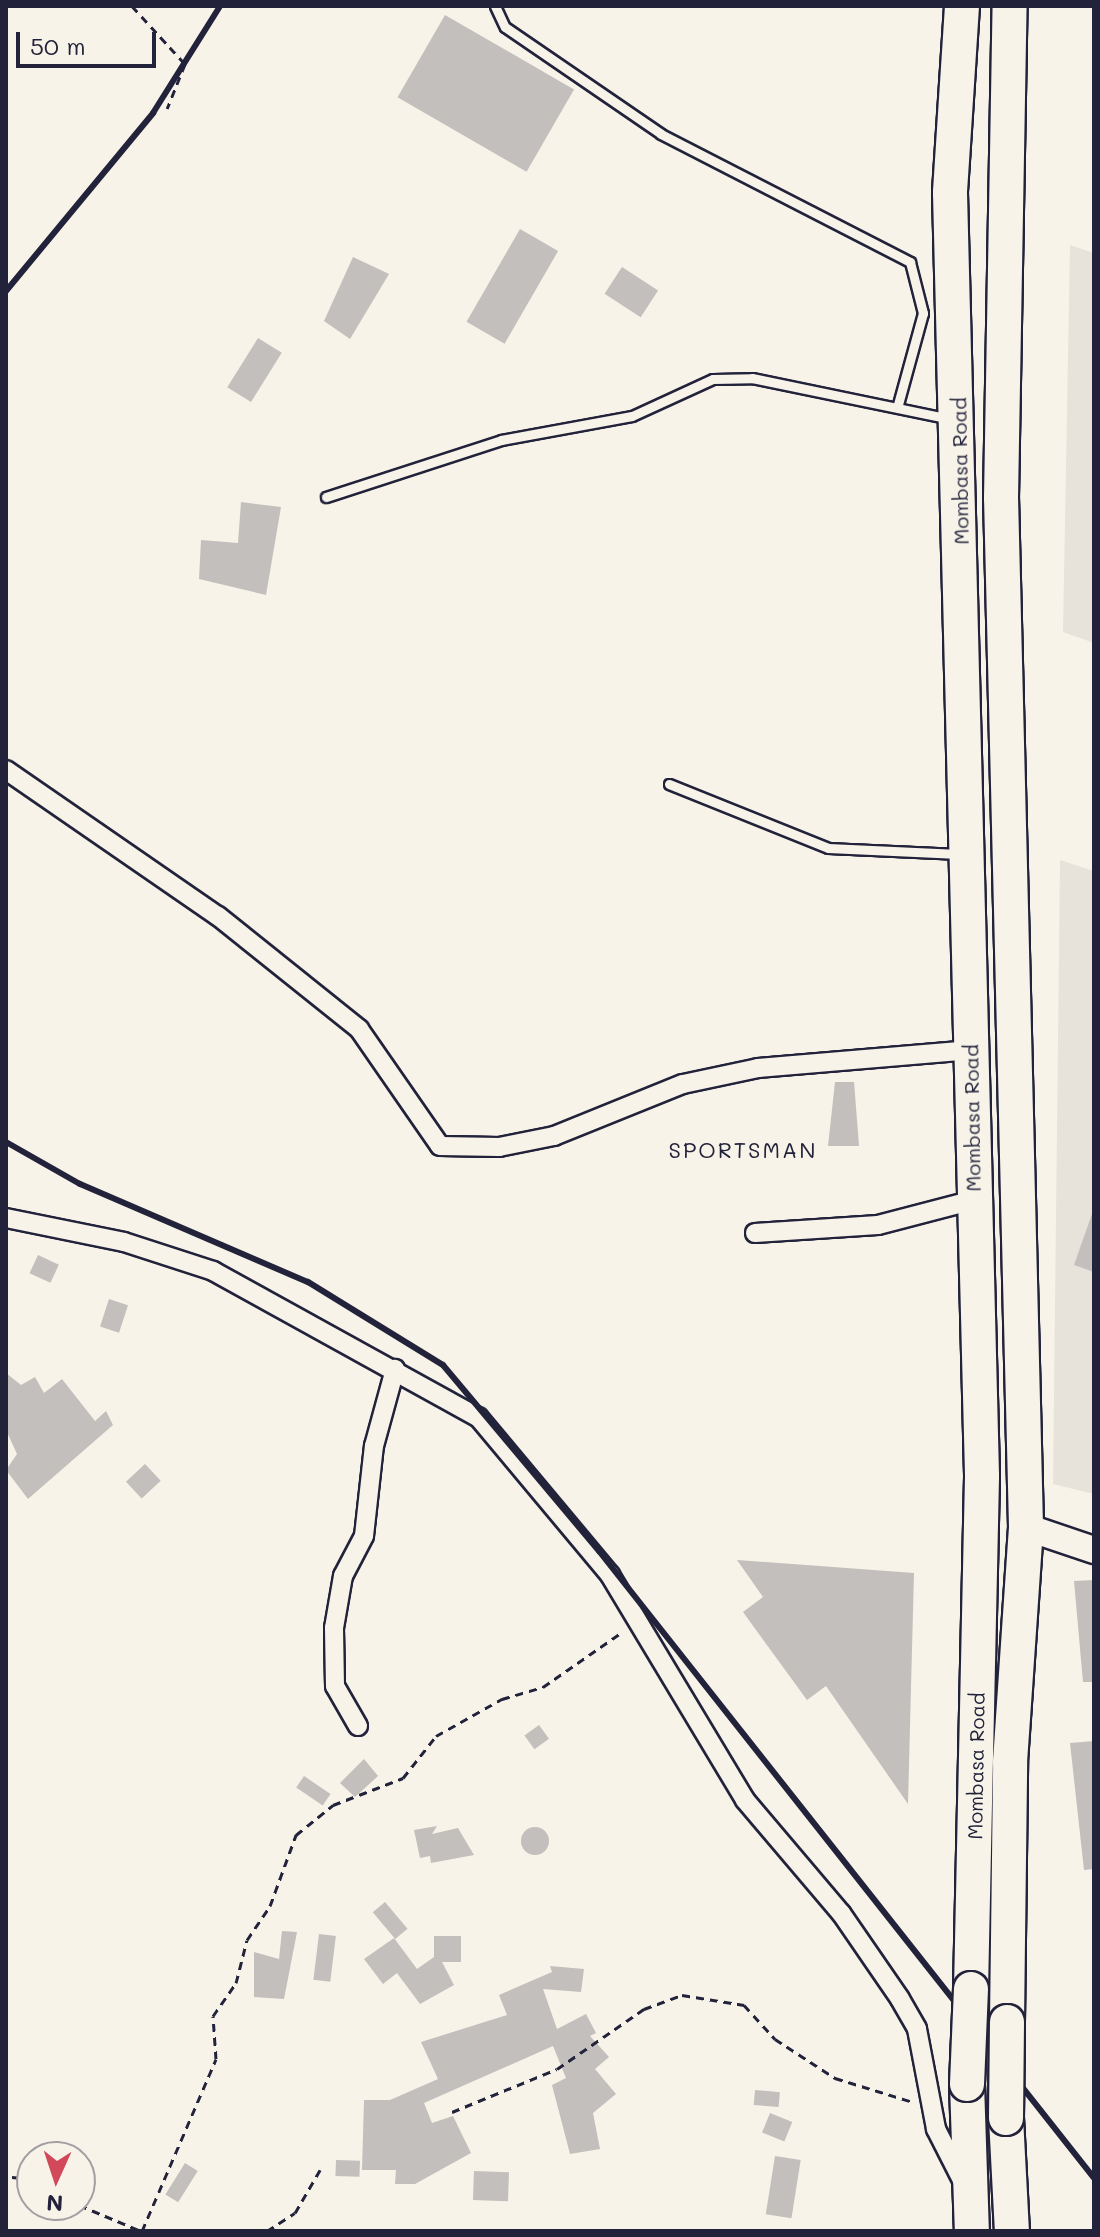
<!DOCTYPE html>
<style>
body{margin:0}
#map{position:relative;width:1100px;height:2237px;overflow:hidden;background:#f7f3e8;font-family:Mali,sans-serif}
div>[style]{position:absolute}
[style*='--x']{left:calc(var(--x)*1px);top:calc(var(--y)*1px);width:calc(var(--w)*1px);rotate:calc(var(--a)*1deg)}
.built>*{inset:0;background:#e7e3db}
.building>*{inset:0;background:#c2bfbd;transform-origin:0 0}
.round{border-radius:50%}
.path>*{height:3px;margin-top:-1.5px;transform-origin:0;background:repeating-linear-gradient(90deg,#22223b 0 8px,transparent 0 14px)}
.roads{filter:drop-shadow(2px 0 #22223b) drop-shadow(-2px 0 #22223b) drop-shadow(0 2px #22223b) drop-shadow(0 -2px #22223b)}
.lane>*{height:9px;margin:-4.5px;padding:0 4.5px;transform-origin:4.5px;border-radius:4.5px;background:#f7f3e8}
.street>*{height:18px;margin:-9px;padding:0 9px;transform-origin:9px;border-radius:9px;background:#f7f3e8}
.secondary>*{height:26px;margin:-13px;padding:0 13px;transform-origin:13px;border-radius:13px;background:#f7f3e8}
.highway>*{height:34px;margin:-17px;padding:0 17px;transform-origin:17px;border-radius:17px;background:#f7f3e8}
.rail>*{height:6px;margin:-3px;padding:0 3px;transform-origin:3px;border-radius:3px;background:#22223b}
.bridges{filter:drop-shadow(2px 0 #22223b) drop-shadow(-2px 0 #22223b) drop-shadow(0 2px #22223b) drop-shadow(0 -2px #22223b)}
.highway-bridge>*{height:34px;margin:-17px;padding:0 17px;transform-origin:17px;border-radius:17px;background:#f7f3e8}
span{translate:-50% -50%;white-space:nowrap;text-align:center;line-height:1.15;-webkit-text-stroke:6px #f7f3e8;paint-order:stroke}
.street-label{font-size:20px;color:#22223b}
.neighbourhood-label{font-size:22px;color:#22223b;letter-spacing:2px}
.frame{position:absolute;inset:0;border:8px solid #22223b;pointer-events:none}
.north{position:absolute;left:16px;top:2141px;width:80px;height:80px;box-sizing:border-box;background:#f7f3e8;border:2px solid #a29fa3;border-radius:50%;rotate:183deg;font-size:22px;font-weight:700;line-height:32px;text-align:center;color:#22223b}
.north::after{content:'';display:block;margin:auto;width:28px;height:36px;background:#d1495b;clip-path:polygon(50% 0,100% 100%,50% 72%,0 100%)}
.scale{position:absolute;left:16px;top:32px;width:140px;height:36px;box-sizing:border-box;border:4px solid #22223b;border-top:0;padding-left:10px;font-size:24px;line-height:28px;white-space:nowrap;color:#22223b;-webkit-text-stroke:6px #f7f3e8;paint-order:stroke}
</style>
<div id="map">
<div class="built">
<div style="clip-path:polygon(1070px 245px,1094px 253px,1094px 643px,1063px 632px)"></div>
<div style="clip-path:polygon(1060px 860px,1094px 871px,1094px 1494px,1053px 1484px)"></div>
</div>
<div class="building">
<div style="left:445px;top:15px;width:149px;height:95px;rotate:30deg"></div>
<div style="left:520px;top:229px;width:44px;height:107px;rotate:30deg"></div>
<div style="clip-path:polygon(353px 257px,389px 274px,350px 339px,324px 321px)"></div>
<div style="left:622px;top:267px;width:43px;height:32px;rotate:33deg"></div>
<div style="left:258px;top:338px;width:28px;height:58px;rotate:32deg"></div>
<div style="clip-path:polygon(241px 502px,281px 507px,266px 595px,199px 579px,201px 540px,238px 543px)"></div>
<div style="clip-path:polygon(835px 1082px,854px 1082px,859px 1146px,828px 1146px)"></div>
<div style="clip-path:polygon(1092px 1214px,1094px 1214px,1094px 1272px,1074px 1265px)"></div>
<div style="left:38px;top:1255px;width:23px;height:20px;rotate:25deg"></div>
<div style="left:109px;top:1299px;width:20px;height:29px;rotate:18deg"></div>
<div style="clip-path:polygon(6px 1373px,21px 1385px,35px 1377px,44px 1393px,62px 1379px,95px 1421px,106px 1411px,113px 1425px,28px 1499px,6px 1470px,17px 1454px,6px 1430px)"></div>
<div style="left:145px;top:1464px;width:23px;height:26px;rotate:47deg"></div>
<div style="clip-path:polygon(737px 1560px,914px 1573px,908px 1804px,826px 1686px,807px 1700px,743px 1612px,763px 1597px)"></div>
<div style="clip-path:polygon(1094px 1580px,1094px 1682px,1083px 1682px,1074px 1581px)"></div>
<div style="left:539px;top:1725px;width:17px;height:18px;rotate:54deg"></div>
<div style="clip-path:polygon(1094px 1741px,1094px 1869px,1084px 1870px,1070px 1743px)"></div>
<div style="clip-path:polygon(364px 1759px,378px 1776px,355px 1797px,340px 1783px)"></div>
<div style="left:304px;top:1776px;width:32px;height:14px;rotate:34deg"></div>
<div style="clip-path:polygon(437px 1826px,432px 1834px,458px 1828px,474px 1855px,431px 1863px,430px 1856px,420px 1858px,414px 1830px)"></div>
<div class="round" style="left:521px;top:1827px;width:28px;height:28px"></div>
<div style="left:385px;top:1902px;width:35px;height:16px;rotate:50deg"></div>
<div style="clip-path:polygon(282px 1931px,297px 1932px,284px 1999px,254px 1997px,254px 1952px,279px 1959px)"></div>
<div style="left:319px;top:1934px;width:17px;height:46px;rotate:7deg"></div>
<div style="clip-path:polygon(434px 1936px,461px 1936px,461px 1962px,442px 1962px,454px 1985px,420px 2004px,397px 1973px,383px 1984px,364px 1959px,394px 1938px,417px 1969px,434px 1957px)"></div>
<div style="clip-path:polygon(550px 1966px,584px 1969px,581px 1992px,543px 1989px,557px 2029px,586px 2014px,596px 2033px,590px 2036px,609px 2057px,595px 2069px,616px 2094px,593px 2113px,600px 2149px,570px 2154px,552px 2085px,566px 2078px,553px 2046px,424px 2103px,432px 2123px,453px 2116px,471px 2153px,415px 2184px,395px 2184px,396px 2170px,362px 2170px,364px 2100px,390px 2100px,438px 2079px,421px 2042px,507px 2015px,499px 1995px,552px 1972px)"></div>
<div style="left:755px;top:2090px;width:25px;height:15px;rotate:5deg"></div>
<div style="left:770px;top:2113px;width:24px;height:21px;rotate:22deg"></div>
<div style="left:775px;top:2156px;width:26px;height:59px;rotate:9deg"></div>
<div style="left:336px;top:2160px;width:24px;height:16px;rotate:2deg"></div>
<div style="left:185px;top:2163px;width:15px;height:37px;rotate:32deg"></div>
<div style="left:474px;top:2171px;width:35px;height:29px;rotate:2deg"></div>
</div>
<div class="path">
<div style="--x:132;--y:6;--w:79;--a:47.6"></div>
<div style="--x:185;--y:64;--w:48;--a:111.8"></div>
<div style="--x:452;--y:2112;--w:113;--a:-22.3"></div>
<div style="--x:557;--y:2069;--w:106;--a:-34.6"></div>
<div style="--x:644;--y:2009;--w:40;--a:-20.2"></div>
<div style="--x:682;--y:1995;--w:63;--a:9.2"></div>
<div style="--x:744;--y:2005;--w:46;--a:47.6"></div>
<div style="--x:775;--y:2039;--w:72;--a:33"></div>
<div style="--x:835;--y:2078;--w:82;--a:17.1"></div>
<div style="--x:12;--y:2177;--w:20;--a:6"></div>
<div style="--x:79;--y:2205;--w:67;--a:22.8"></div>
<div style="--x:142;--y:2231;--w:187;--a:-66.7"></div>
<div style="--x:216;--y:2059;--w:43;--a:-94"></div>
<div style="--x:213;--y:2016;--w:40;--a:-55.1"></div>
<div style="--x:236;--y:1983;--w:44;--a:-75.7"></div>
<div style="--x:247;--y:1940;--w:41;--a:-55.9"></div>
<div style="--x:270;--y:1906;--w:76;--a:-69.9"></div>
<div style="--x:296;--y:1835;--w:48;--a:-39"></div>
<div style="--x:333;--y:1805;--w:75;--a:-21.1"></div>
<div style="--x:403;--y:1778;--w:53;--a:-51.8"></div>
<div style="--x:436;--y:1736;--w:76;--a:-29.3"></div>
<div style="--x:502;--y:1699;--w:43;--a:-16.3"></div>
<div style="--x:543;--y:1687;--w:96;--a:-34.8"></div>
<div style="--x:267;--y:2231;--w:33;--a:-33"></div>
<div style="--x:295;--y:2213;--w:50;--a:-59.8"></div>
</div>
<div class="roads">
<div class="lane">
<div style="--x:495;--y:6;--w:23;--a:65"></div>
<div style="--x:505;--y:27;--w:189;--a:34.4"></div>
<div style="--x:661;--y:134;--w:280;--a:27.2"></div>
<div style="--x:910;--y:262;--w:53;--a:75.7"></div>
<div style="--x:923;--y:313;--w:98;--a:105.3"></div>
<div style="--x:326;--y:497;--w:184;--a:-18"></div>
<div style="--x:501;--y:440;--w:133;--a:-10.4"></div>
<div style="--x:632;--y:416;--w:89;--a:-24.6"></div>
<div style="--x:713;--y:379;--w:39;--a:-1"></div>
<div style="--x:752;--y:378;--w:202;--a:11.7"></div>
<div style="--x:669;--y:784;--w:171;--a:21.9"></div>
<div style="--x:828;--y:848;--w:131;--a:2.6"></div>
</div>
<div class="street">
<div style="--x:6;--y:770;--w:257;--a:34.6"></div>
<div style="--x:218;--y:916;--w:181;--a:38.7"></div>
<div style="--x:359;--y:1029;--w:142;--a:55.3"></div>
<div style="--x:440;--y:1146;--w:59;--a:1"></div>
<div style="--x:499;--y:1147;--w:56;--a:-11.3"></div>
<div style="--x:554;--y:1136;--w:139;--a:-22"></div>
<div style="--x:683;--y:1084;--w:77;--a:-12"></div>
<div style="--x:758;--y:1068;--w:214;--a:-4.8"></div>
<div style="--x:6;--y:1218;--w:120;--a:11.5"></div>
<div style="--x:124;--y:1242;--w:94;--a:18"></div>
<div style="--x:213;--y:1271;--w:303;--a:28.9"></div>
<div style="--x:478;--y:1417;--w:206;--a:50.1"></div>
<div style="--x:610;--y:1575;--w:262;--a:59"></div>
<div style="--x:745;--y:1800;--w:148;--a:49.7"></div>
<div style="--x:841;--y:1913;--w:104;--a:55.5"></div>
<div style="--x:900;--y:1999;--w:34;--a:60"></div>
<div style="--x:917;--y:2029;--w:102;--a:79.2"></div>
<div style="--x:936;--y:2129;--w:59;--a:63"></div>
<div style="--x:755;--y:1233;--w:123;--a:-3.7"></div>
<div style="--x:878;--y:1225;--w:99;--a:-14.6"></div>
<div style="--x:358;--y:1726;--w:46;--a:-119.9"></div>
<div style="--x:335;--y:1686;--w:58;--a:-91"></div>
<div style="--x:334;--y:1628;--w:53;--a:-80.2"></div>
<div style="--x:343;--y:1576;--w:45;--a:-62.3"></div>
<div style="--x:364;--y:1536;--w:91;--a:-83.7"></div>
<div style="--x:374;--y:1446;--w:80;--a:-74.7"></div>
</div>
<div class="secondary">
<div style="--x:1026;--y:1527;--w:72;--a:18.7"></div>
</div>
<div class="highway">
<div style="--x:962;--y:6;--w:187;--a:93.7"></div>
<div style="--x:950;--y:193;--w:1284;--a:88.57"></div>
<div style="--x:982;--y:1477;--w:512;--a:91.23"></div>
<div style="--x:1007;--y:2022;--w:260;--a:-89.3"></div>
<div style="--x:1010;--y:1762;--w:236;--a:-86.1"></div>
<div style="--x:1026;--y:1527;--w:1029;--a:-91.39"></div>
<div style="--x:1001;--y:498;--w:492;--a:-89"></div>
<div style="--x:967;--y:2084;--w:147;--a:88.1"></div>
<div style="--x:1006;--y:2118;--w:113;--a:87"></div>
</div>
</div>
<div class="rail">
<div style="--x:6;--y:291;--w:231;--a:-50.4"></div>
<div style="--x:153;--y:113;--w:126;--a:-57.9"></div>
<div style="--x:6;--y:1142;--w:85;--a:29.6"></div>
<div style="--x:80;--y:1184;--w:248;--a:23.3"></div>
<div style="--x:308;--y:1282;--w:158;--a:31.6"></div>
<div style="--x:443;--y:1365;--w:243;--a:50"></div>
<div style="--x:599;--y:1551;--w:799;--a:51.71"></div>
</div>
<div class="bridges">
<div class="highway-bridge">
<div style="--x:967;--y:2084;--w:95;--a:-87.6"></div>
<div style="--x:1006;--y:2118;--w:96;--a:-89.4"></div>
</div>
</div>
<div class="street-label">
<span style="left:960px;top:471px;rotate:-91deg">Mombasa Road</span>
<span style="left:972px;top:1118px;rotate:-91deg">Mombasa Road</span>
<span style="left:976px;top:1766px;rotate:-89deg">Mombasa Road</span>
</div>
<div class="neighbourhood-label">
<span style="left:743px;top:1150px">SPORTSMAN</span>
</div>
<div class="frame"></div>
<div class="north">N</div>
<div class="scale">50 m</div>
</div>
